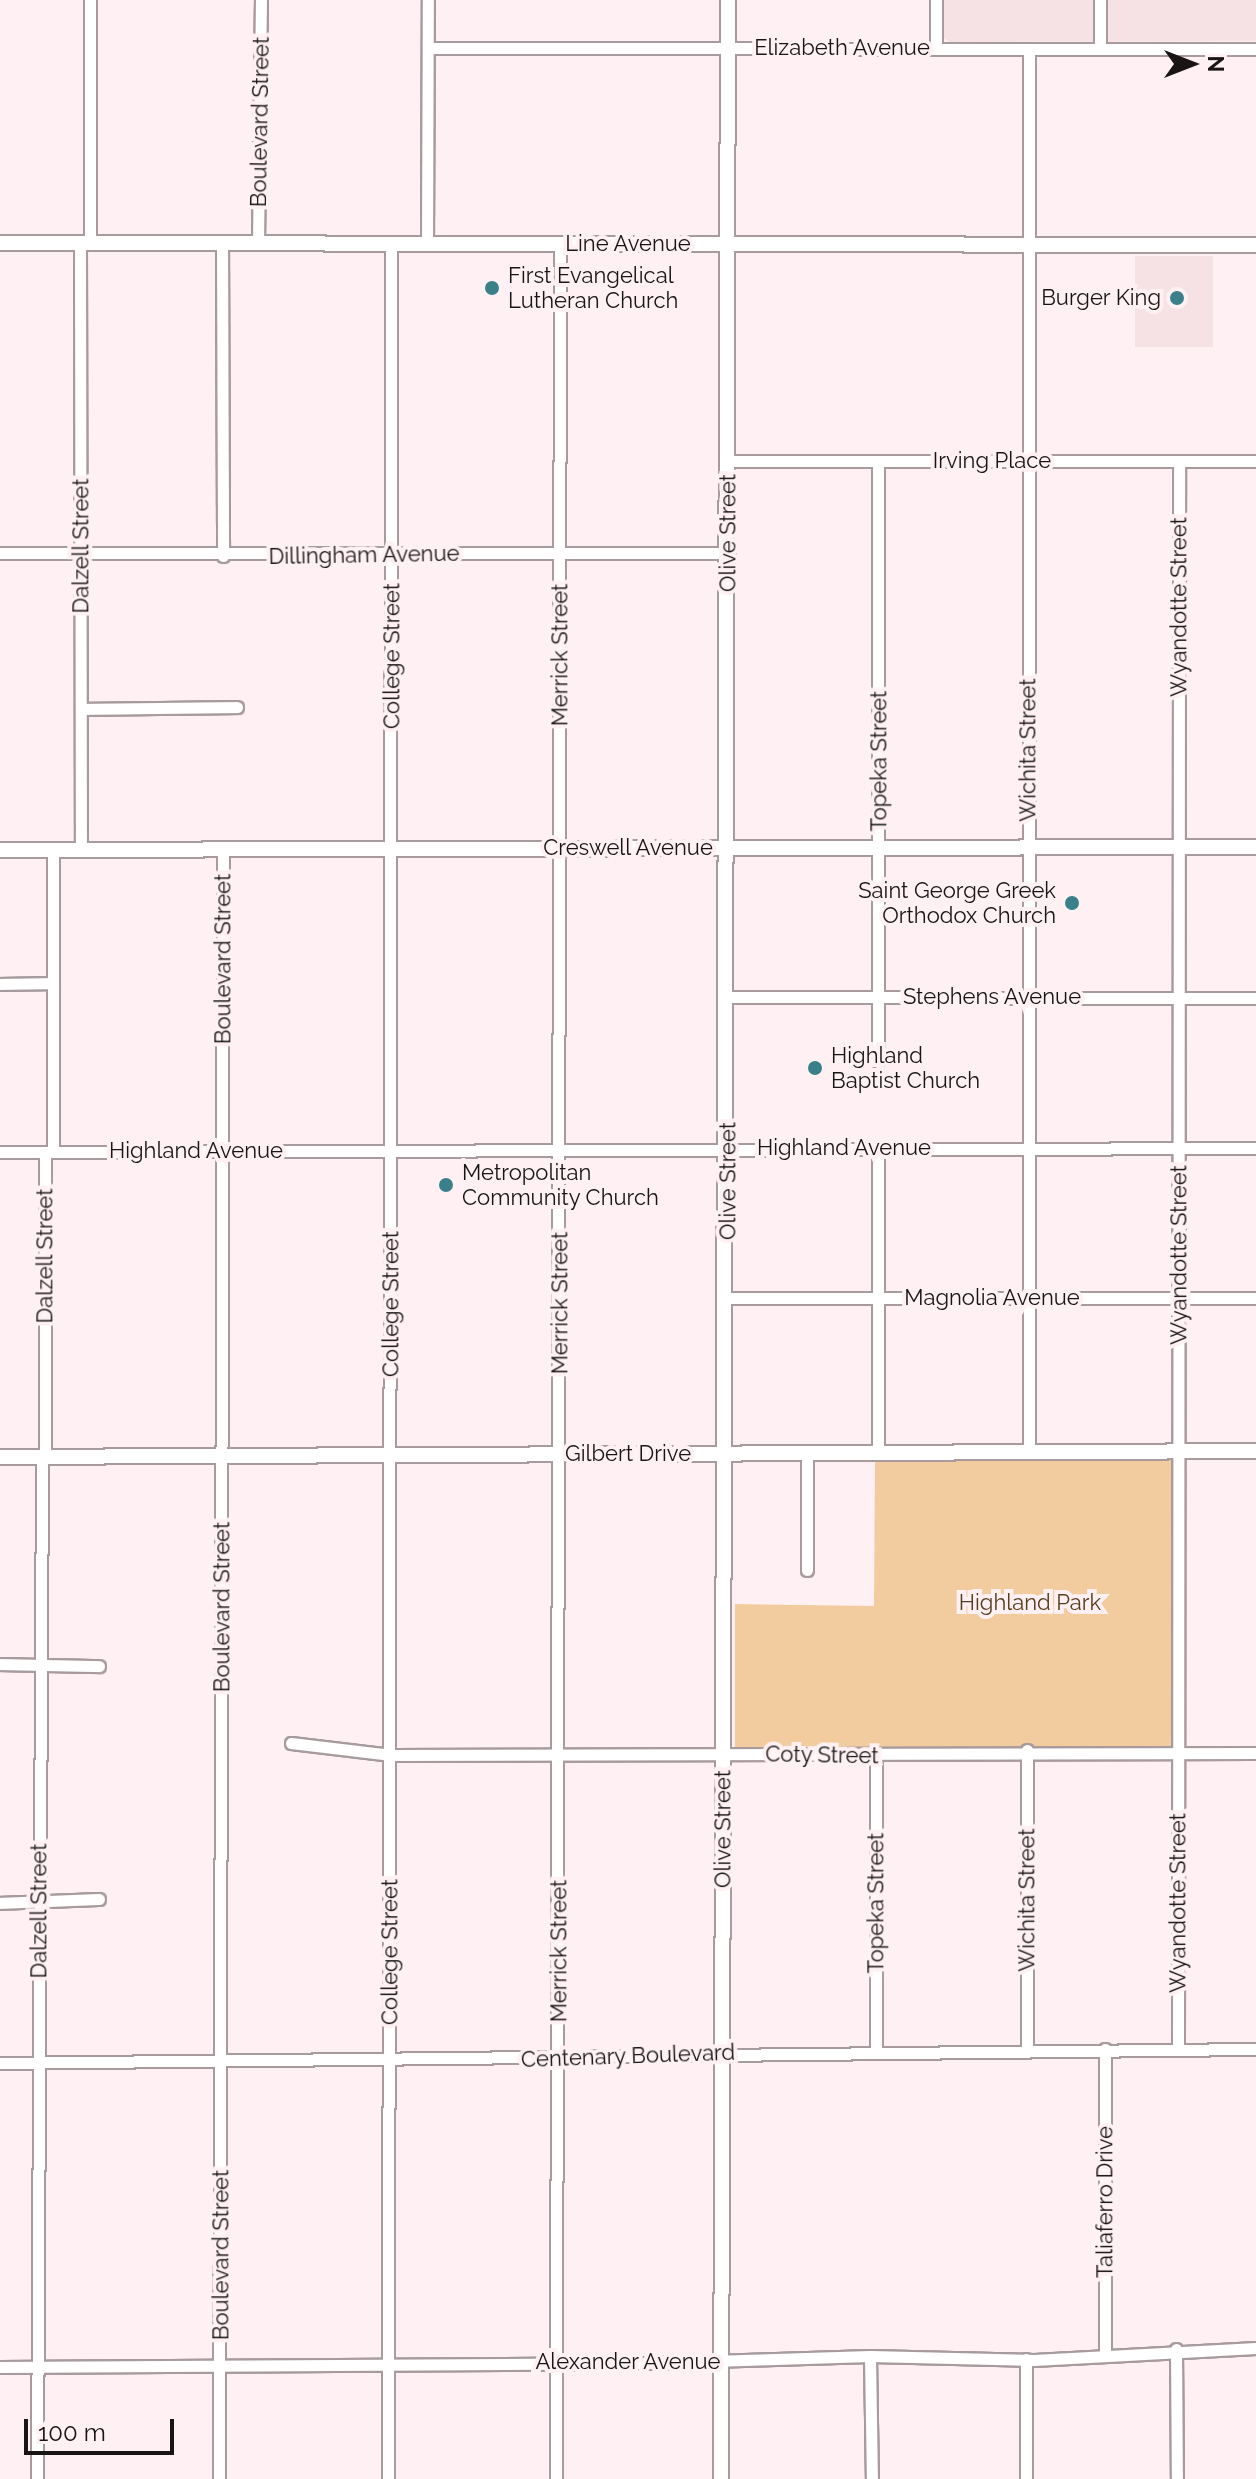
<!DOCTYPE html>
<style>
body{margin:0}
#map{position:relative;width:1256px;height:2479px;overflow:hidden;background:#fff1f3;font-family:Raleway,sans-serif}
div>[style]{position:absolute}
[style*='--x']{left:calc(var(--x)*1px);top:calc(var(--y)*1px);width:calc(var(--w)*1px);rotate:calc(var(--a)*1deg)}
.built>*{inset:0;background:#f6e1e4;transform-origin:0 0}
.green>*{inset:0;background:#f2cc9f}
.roads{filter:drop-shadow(2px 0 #a89b9d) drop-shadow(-2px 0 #a89b9d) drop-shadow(0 2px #a89b9d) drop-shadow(0 -2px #a89b9d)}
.street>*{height:11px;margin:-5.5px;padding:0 5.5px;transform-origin:5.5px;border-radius:5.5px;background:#fff}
.secondary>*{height:14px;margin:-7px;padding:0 7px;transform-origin:7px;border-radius:7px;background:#fff}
.dots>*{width:22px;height:22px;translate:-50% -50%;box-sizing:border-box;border:4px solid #fff1f3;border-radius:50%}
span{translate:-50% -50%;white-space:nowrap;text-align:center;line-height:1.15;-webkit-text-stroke:8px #fff1f3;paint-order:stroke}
.street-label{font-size:22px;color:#191515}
.poi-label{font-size:22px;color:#191515}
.left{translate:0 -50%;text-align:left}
.right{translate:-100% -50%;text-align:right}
.park-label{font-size:22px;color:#573f1f}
.north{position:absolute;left:1152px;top:24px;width:80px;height:80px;-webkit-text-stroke:6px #fff1f3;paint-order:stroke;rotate:90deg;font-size:22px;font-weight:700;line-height:32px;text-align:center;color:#191515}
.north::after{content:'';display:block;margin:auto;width:28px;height:36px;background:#191515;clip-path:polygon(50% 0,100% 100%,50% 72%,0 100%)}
.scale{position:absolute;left:24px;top:2419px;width:150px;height:36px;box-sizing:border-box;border:4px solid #191515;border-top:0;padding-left:10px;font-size:24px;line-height:28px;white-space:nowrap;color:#191515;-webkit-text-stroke:6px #fff1f3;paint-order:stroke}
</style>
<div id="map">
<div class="built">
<div style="clip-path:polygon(941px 0,1256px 0,1256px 41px,949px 42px,942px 37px)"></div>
<div style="left:1135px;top:256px;width:78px;height:91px"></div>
</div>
<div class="green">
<div style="clip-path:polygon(1176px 1457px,1176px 1750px,735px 1748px,735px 1604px,874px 1606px,875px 1458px)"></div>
</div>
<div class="roads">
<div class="street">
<div style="--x:90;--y:0;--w:243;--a:90"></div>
<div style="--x:936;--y:0;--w:49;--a:90"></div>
<div style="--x:1100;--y:0;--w:49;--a:90"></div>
<div style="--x:428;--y:48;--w:828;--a:0.07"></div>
<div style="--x:80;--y:243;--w:606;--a:89.91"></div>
<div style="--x:222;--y:243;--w:313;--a:89.8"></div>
<div style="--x:258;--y:243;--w:243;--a:-89.3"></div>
<div style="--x:427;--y:243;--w:243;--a:-89.8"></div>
<div style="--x:728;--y:461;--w:528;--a:0"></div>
<div style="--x:0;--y:553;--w:729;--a:0"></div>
<div style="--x:81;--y:709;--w:156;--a:-0.7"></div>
<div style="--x:53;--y:849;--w:303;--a:90"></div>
<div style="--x:0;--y:984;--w:53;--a:-1.1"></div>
<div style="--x:729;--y:997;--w:527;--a:0.11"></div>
<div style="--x:878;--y:1061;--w:600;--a:-90"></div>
<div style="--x:878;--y:1148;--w:304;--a:90"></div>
<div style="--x:0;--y:1152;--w:1256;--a:-0.18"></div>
<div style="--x:728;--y:1298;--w:528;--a:0"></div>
<div style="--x:1029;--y:1452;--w:1403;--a:-90"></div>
<div style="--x:807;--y:1453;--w:117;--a:90"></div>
<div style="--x:45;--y:1457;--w:305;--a:-90"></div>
<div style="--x:0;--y:1664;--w:99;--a:1.2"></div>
<div style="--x:291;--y:1743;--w:101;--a:6.8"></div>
<div style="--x:391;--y:1755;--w:865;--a:-0.13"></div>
<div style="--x:1027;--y:1750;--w:299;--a:90"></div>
<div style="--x:876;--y:1756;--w:293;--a:90"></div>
<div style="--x:0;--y:1903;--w:99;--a:-2.3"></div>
<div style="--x:1105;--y:2049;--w:307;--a:90"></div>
<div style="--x:1178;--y:2049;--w:1587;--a:-89.96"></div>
<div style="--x:0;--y:2063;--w:1256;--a:-0.64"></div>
<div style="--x:1176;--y:2349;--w:130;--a:89.6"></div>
<div style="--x:870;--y:2356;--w:123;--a:89.1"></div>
<div style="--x:1026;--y:2359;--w:120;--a:90"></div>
<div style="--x:0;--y:2367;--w:649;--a:-0.35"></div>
<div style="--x:649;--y:2363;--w:221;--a:-1.8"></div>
<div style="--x:870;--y:2356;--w:164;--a:1.4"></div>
<div style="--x:1034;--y:2360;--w:222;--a:-3.1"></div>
<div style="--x:37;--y:2479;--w:1022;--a:-89.72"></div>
<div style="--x:219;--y:2479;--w:1629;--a:-89.86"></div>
<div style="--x:388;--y:2479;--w:2236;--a:-89.92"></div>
<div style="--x:556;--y:2479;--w:2235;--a:-89.9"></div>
</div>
<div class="secondary">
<div style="--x:0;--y:243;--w:1256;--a:0.09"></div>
<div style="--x:0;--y:850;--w:1256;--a:-0.14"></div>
<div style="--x:0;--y:1457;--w:1256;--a:-0.27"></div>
<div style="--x:721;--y:2479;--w:2479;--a:-89.84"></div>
</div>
</div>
<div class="dots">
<div style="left:492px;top:288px;background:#39808a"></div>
<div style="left:1177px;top:298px;background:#39808a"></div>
<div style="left:1072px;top:903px;background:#39808a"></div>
<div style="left:815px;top:1068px;background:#39808a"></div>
<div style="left:446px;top:1185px;background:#39808a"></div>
</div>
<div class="street-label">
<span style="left:842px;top:48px">Elizabeth Avenue</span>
<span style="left:260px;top:122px;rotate:-89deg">Boulevard Street</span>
<span style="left:628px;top:244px">Line Avenue</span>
<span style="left:992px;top:461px">Irving Place</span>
<span style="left:728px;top:533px;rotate:-90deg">Olive Street</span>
<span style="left:81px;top:546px;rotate:-90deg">Dalzell Street</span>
<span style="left:364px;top:555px;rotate:-1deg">Dillingham Avenue</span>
<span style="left:1179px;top:607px;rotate:-90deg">Wyandotte Street</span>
<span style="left:560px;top:655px;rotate:-90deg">Merrick Street</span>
<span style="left:392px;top:656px;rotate:-90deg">College Street</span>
<span style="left:1028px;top:750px;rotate:-90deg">Wichita Street</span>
<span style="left:879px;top:761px;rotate:-90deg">Topeka Street</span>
<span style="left:628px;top:848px">Creswell Avenue</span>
<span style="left:223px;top:959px;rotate:-90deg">Boulevard Street</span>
<span style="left:992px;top:997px">Stephens Avenue</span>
<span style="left:844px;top:1148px">Highland Avenue</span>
<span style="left:196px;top:1151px">Highland Avenue</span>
<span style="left:728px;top:1181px;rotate:-90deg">Olive Street</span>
<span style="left:1179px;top:1255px;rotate:-90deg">Wyandotte Street</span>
<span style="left:45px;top:1256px;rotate:-90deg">Dalzell Street</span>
<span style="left:992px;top:1298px">Magnolia Avenue</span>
<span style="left:560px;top:1303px;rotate:-90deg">Merrick Street</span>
<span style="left:391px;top:1304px;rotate:-90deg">College Street</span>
<span style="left:628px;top:1454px">Gilbert Drive</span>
<span style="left:222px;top:1607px;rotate:-90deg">Boulevard Street</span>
<span style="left:822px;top:1755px;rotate:1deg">Coty Street</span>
<span style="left:723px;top:1829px;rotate:-90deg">Olive Street</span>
<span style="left:1027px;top:1900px;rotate:-90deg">Wichita Street</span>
<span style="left:876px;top:1903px;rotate:-90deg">Topeka Street</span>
<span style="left:1178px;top:1903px;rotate:-90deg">Wyandotte Street</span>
<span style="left:39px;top:1911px;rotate:-90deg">Dalzell Street</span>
<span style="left:559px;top:1951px;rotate:-90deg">Merrick Street</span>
<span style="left:390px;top:1952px;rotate:-90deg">College Street</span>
<span style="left:628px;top:2056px;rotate:-2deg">Centenary Boulevard</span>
<span style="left:1105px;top:2202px;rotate:-90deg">Taliaferro Drive</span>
<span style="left:221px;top:2255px;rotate:-90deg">Boulevard Street</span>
<span style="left:628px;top:2362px">Alexander Avenue</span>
</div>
<div class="poi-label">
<span class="left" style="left:508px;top:288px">First Evangelical<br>Lutheran Church</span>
<span class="right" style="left:1161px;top:298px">Burger King</span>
<span class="right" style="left:1056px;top:903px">Saint George Greek<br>Orthodox Church</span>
<span class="left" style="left:831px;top:1068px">Highland<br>Baptist Church</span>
<span class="left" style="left:462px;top:1185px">Metropolitan<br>Community Church</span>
</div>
<div class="park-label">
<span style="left:1030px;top:1603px">Highland Park</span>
</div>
<div class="north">N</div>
<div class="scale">100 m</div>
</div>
